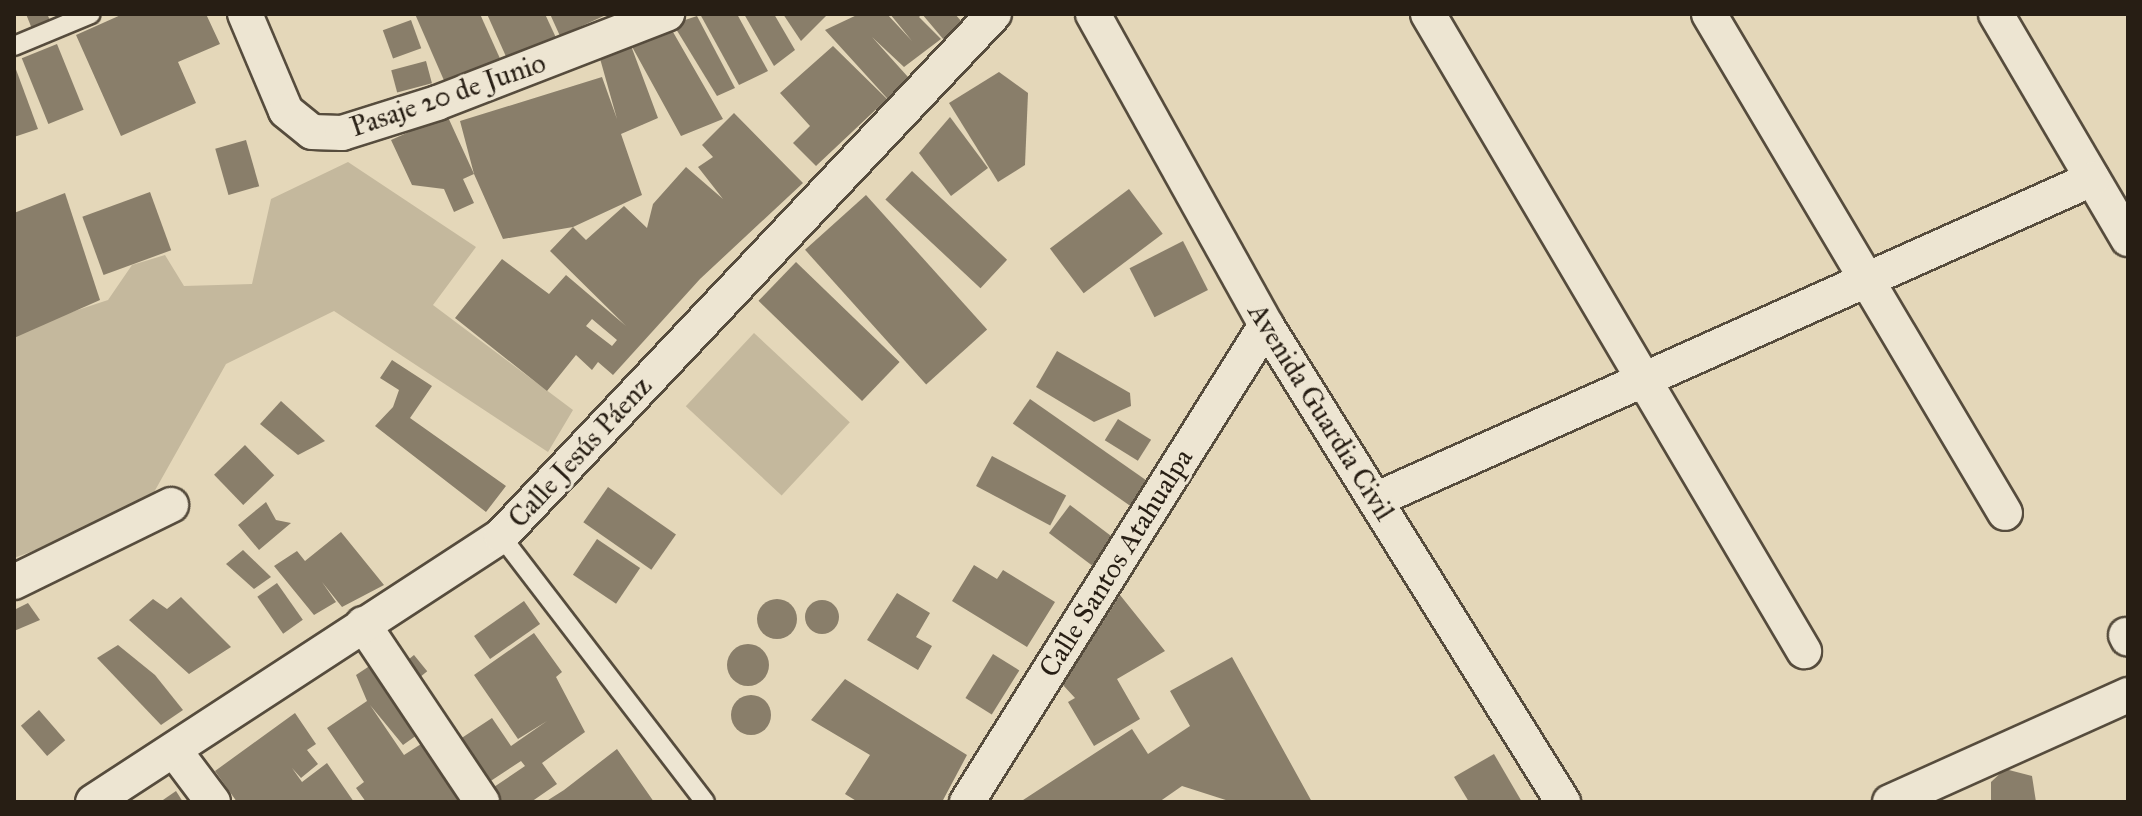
<!DOCTYPE html>
<meta charset="utf-8">
<style>
body{margin:0}
#map{position:relative;width:2142px;height:816px;overflow:hidden;background:#e4d7b9;font-family:"IM FELL Great Primer",serif}
div>[style]{position:absolute}
[style*='--x']{left:calc(var(--x)*1px);top:calc(var(--y)*1px);width:calc(var(--w)*1px);rotate:calc(var(--a)*1deg)}
.green>*{inset:0;background:#c4b89d;transform-origin:0 0}
.building>*{inset:0;background:#897e6a;transform-origin:0 0}
.round{border-radius:50%}
.roads{filter:drop-shadow(2px 0 #564c3d) drop-shadow(-2px 0 #564c3d) drop-shadow(0 2px #564c3d) drop-shadow(0 -2px #564c3d)}
.lane>*{height:18px;margin:-9px;padding:0 9px;transform-origin:9px;border-radius:9px;background:#ede5d2}
.street>*{height:34px;margin:-17px;padding:0 17px;transform-origin:17px;border-radius:17px;background:#ede5d2}
span{translate:-50% -50%;white-space:nowrap;text-align:center;line-height:1.15;-webkit-text-stroke:6px #ede5d2;paint-order:stroke}
.street-label{font-size:28px;color:#271e14}
.frame{position:absolute;inset:0;border:16px solid #271e14;pointer-events:none}
</style>
<div id="map">
<div class="green">
<div style="clip-path:polygon(348px 162px,476px 247px,433px 305px,573px 410px,548px 452px,334px 311px,226px 364px,144px 510px,14px 558px,14px 331px,108px 300px,132px 265px,165px 255px,184px 286px,252px 284px,271px 199px)"></div>
<div style="left:754px;top:333px;width:131px;height:100px;rotate:43deg"></div>
</div>
<div class="building">
<div style="clip-path:polygon(26px 14px,47px 14px,51px 22px,32px 29px)"></div>
<div style="clip-path:polygon(123px 14px,206px 14px,220px 44px,178px 62px,196px 103px,121px 136px,76px 35px)"></div>
<div style="clip-path:polygon(415px 14px,480px 14px,502px 63px,446px 85px)"></div>
<div style="clip-path:polygon(487px 14px,545px 14px,558px 42px,508px 61px)"></div>
<div style="clip-path:polygon(550px 14px,608px 14px,560px 36px)"></div>
<div style="clip-path:polygon(700px 14px,737px 14px,768px 71px,739px 85px)"></div>
<div style="clip-path:polygon(744px 14px,774px 14px,795px 50px,774px 66px)"></div>
<div style="clip-path:polygon(783px 14px,828px 14px,801px 41px)"></div>
<div style="clip-path:polygon(859px 14px,887px 14px,912px 41px,890px 14px,955px 14px,968px 29px,949px 46px,922px 14px,919px 17px,941px 39px,904px 67px,872px 37px,917px 87px,895px 107px,825px 30px)"></div>
<div style="clip-path:polygon(697px 16px,735px 88px,717px 96px,673px 24px)"></div>
<div style="left:411px;top:20px;width:30px;height:30px;rotate:70deg"></div>
<div style="clip-path:polygon(evenodd,669px 25px,723px 119px,681px 136px,630px 43px,658px 118px,621px 134px,642px 195px,573px 227px,586px 240px,624px 206px,647px 228px,653px 204px,686px 167px,723px 199px,698px 167px,713px 157px,702px 145px,734px 113px,803px 183px,700px 279px,613px 375px,598px 362px,592px 370px,576px 355px,547px 391px,455px 318px,502px 259px,549px 294px,566px 275px,626px 326px,550px 251px,573px 227px,503px 239px,474px 174px,460px 121px,602px 77px,617px 119px,599px 55px,669px 25px,592px 319px,617px 340px,612px 346px,586px 326px,592px 319px)"></div>
<div style="left:57px;top:44px;width:71px;height:38px;rotate:68deg"></div>
<div style="clip-path:polygon(833px 46px,887px 99px,816px 166px,793px 143px,810px 126px,780px 93px)"></div>
<div style="left:426px;top:61px;width:23px;height:36px;rotate:75deg"></div>
<div style="clip-path:polygon(14px 64px,38px 129px,14px 137px)"></div>
<div style="clip-path:polygon(999px 72px,1028px 93px,1025px 165px,998px 182px,949px 103px)"></div>
<div style="clip-path:polygon(447px 115px,474px 174px,463px 179px,474px 203px,454px 212px,444px 189px,412px 185px,391px 140px)"></div>
<div style="clip-path:polygon(950px 117px,988px 168px,951px 196px,919px 153px)"></div>
<div style="left:246px;top:140px;width:48px;height:32px;rotate:74deg"></div>
<div style="left:912px;top:171px;width:130px;height:39px;rotate:43deg"></div>
<div style="left:1129px;top:189px;width:56px;height:99px;rotate:53deg"></div>
<div style="left:150px;top:192px;width:62px;height:72px;rotate:70deg"></div>
<div style="clip-path:polygon(65px 193px,100px 300px,14px 338px,14px 213px)"></div>
<div style="left:866px;top:195px;width:181px;height:82px;rotate:48deg"></div>
<div style="left:1183px;top:241px;width:55px;height:60px;rotate:63deg"></div>
<div style="left:796px;top:262px;width:144px;height:54px;rotate:44deg"></div>
<div style="clip-path:polygon(1057px 351px,1130px 393px,1131px 406px,1094px 422px,1036px 387px)"></div>
<div style="clip-path:polygon(392px 360px,432px 386px,410px 418px,506px 486px,486px 512px,375px 426px,393px 407px,399px 390px,380px 378px)"></div>
<div style="left:1030px;top:399px;width:144px;height:30px;rotate:35deg"></div>
<div style="clip-path:polygon(281px 401px,325px 441px,298px 455px,260px 424px)"></div>
<div style="left:1118px;top:419px;width:39px;height:25px;rotate:32deg"></div>
<div style="left:245px;top:445px;width:42px;height:43px;rotate:46deg"></div>
<div style="left:992px;top:456px;width:84px;height:34px;rotate:28deg"></div>
<div style="left:608px;top:487px;width:83px;height:43px;rotate:35deg"></div>
<div style="clip-path:polygon(266px 502px,276px 520px,291px 523px,259px 550px,238px 525px)"></div>
<div style="left:1070px;top:505px;width:54px;height:35px;rotate:37deg"></div>
<div style="clip-path:polygon(341px 532px,384px 585px,342px 607px,322px 582px,336px 602px,314px 615px,274px 566px,297px 551px,305px 561px)"></div>
<div style="left:597px;top:539px;width:52px;height:43px;rotate:34deg"></div>
<div style="clip-path:polygon(243px 550px,271px 577px,254px 589px,226px 564px)"></div>
<div style="clip-path:polygon(974px 565px,997px 579px,1003px 570px,1055px 602px,1027px 647px,952px 601px)"></div>
<div style="left:277px;top:583px;width:45px;height:24px;rotate:55deg"></div>
<div style="clip-path:polygon(897px 593px,930px 613px,916px 637px,932px 646px,918px 670px,867px 640px)"></div>
<div style="clip-path:polygon(1120px 595px,1165px 651px,1117px 679px,1140px 719px,1094px 746px,1068px 702px,1075px 698px,1063px 685px)"></div>
<div style="clip-path:polygon(181px 597px,231px 647px,189px 674px,129px 620px,153px 599px,167px 609px)"></div>
<div class="round" style="left:757px;top:599px;width:40px;height:40px"></div>
<div class="round" style="left:805px;top:600px;width:34px;height:34px"></div>
<div style="left:524px;top:601px;width:28px;height:61px;rotate:55deg"></div>
<div style="clip-path:polygon(28px 603px,40px 620px,14px 631px,14px 610px)"></div>
<div style="clip-path:polygon(534px 633px,562px 672px,556px 677px,585px 732px,542px 763px,557px 784px,531px 802px,491px 802px,485px 793px,525px 766px,521px 761px,480px 788px,451px 745px,492px 718px,511px 746px,547px 721px,518px 739px,474px 675px)"></div>
<div class="round" style="left:727px;top:644px;width:42px;height:42px"></div>
<div style="clip-path:polygon(118px 645px,155px 675px,183px 710px,161px 725px,97px 658px)"></div>
<div style="left:993px;top:654px;width:31px;height:52px;rotate:32deg"></div>
<div style="left:414px;top:655px;width:21px;height:25px;rotate:51deg"></div>
<div style="clip-path:polygon(1232px 657px,1312px 802px,1232px 802px,1182px 786px,1159px 802px,1020px 802px,1132px 729px,1148px 754px,1190px 726px,1170px 691px)"></div>
<div style="clip-path:polygon(377px 661px,424px 730px,403px 745px,370px 705px,404px 755px,435px 735px,475px 802px,366px 802px,356px 788px,364px 782px,327px 728px,367px 701px,356px 675px)"></div>
<div style="clip-path:polygon(845px 679px,967px 755px,942px 802px,858px 802px,845px 794px,870px 755px,811px 720px)"></div>
<div class="round" style="left:731px;top:695px;width:40px;height:40px"></div>
<div style="left:39px;top:710px;width:40px;height:24px;rotate:49deg"></div>
<div style="clip-path:polygon(295px 713px,316px 744px,307px 750px,318px 764px,301px 778px,292px 768px,302px 782px,327px 763px,354px 802px,237px 802px,215px 771px)"></div>
<div style="clip-path:polygon(617px 749px,654px 802px,545px 802px,564px 790px)"></div>
<div style="clip-path:polygon(1494px 754px,1522px 802px,1469px 802px,1454px 777px)"></div>
<div style="clip-path:polygon(2005px 769px,2032px 776px,2036px 802px,1991px 802px,1991px 782px)"></div>
<div style="clip-path:polygon(176px 791px,183px 802px,160px 802px)"></div>
</div>
<div class="roads">
<div class="lane">
<div style="--x:14;--y:46;--w:83;--a:-22.6"></div>
<div style="--x:501;--y:536;--w:335;--a:52.5"></div>
</div>
<div class="street">
<div style="--x:245;--y:14;--w:105;--a:67.1"></div>
<div style="--x:286;--y:111;--w:33;--a:39"></div>
<div style="--x:312;--y:132;--w:30;--a:2"></div>
<div style="--x:342;--y:133;--w:100;--a:-17.5"></div>
<div style="--x:437;--y:103;--w:247;--a:-21.2"></div>
<div style="--x:1093;--y:14;--w:356;--a:60.9"></div>
<div style="--x:1266;--y:325;--w:562;--a:58.09"></div>
<div style="--x:1428;--y:14;--w:740;--a:59.45"></div>
<div style="--x:1709;--y:14;--w:580;--a:59.32"></div>
<div style="--x:1996;--y:14;--w:261;--a:59.6"></div>
<div style="--x:1375;--y:500;--w:786;--a:-24.12"></div>
<div style="--x:14;--y:582;--w:175;--a:-26.1"></div>
<div style="--x:363;--y:624;--w:214;--a:56.2"></div>
<div style="--x:2126;--y:635;--w:4;--a:63"></div>
<div style="--x:174;--y:750;--w:65;--a:53.1"></div>
<div style="--x:93;--y:802;--w:487;--a:-33.1"></div>
<div style="--x:501;--y:536;--w:718;--a:-46.64"></div>
<div style="--x:967;--y:802;--w:563;--a:-57.92"></div>
<div style="--x:1890;--y:802;--w:261;--a:-24.2"></div>
</div>
</div>
<div class="street-label">
<span style="left:448px;top:95px;rotate:-19deg">Pasaje 20 de Junio</span>
<span style="left:1321px;top:412px;rotate:58deg">Avenida Guardia Civil</span>
<span style="left:580px;top:452px;rotate:-47deg">Calle Jesús Páenz</span>
<span style="left:1116px;top:563px;rotate:-58deg">Calle Santos Atahualpa</span>
</div>
<div class="frame"></div>
</div>
